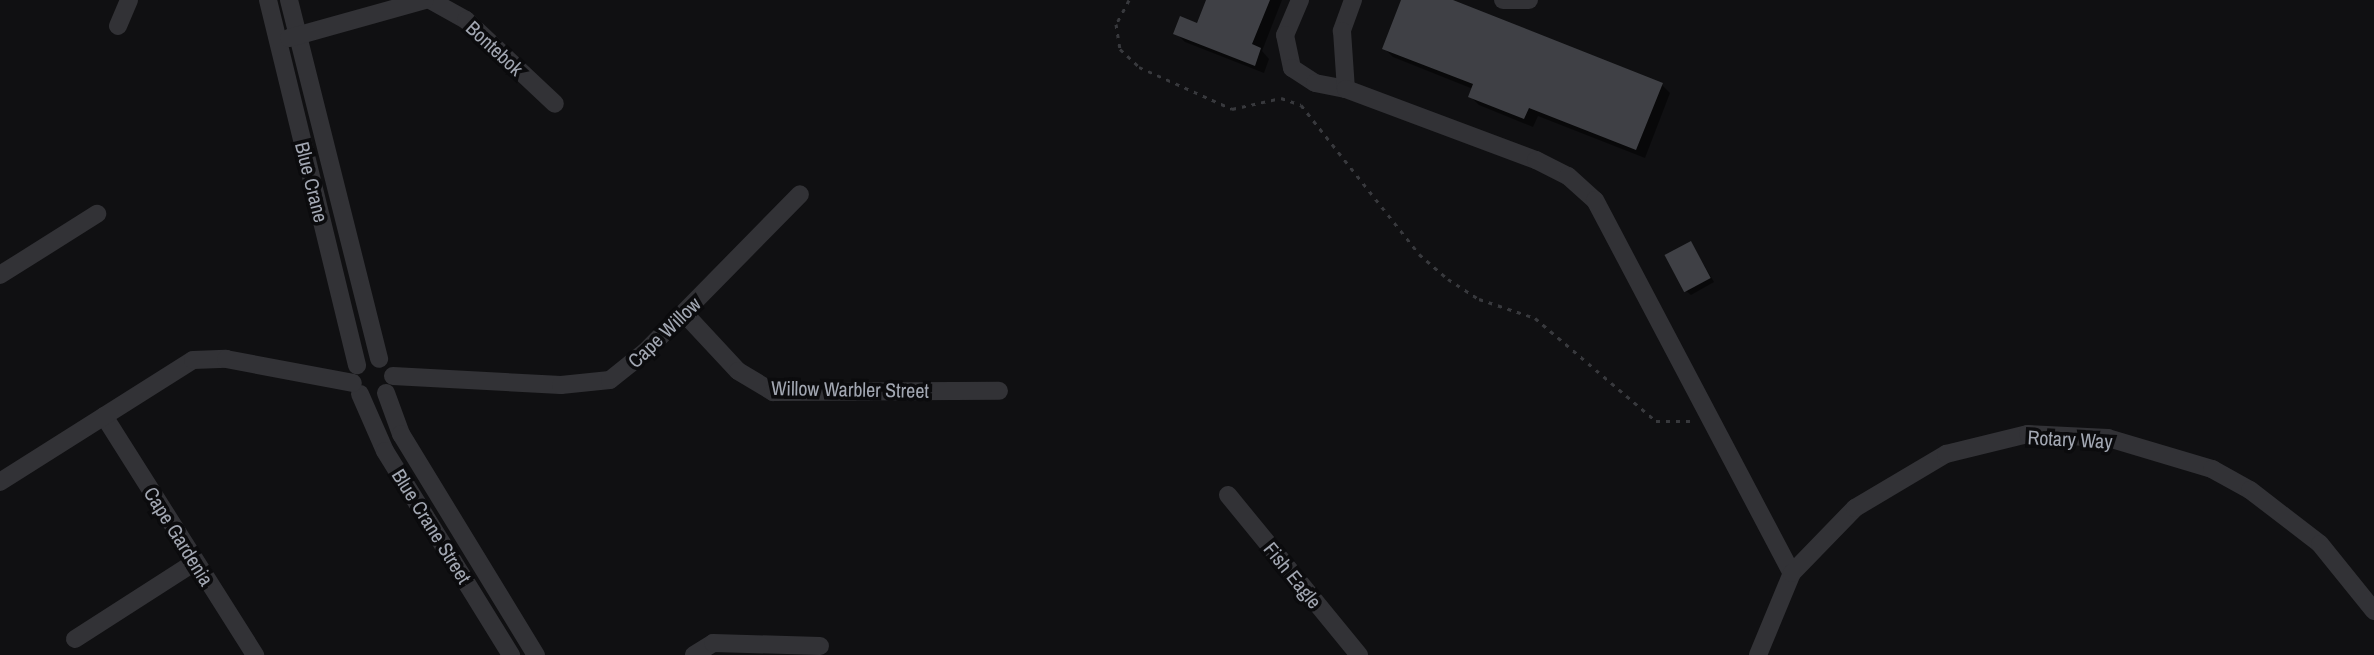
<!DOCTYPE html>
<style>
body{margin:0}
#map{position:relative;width:2374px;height:655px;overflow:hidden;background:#101012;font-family:"Archivo Narrow",sans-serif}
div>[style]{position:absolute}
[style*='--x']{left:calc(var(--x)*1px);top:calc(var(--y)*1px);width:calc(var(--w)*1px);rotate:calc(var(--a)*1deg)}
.shadow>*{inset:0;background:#0007}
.building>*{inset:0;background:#3f4045;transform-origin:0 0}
.path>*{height:3px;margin-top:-1.5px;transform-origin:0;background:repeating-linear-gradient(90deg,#38393d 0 4px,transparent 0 10px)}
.minor>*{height:18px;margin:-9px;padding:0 9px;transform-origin:9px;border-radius:9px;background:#323236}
span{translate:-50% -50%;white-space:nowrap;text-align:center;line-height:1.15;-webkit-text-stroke:7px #0b0b0d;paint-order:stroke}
.street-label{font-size:20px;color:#a2a7b2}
</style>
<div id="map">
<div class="shadow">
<div style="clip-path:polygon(1208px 0,1282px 0,1262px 51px,1269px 59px,1264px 73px,1185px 42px,1176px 33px,1198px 25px)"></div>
<div style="clip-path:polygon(1403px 0,1447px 0,1661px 84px,1670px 93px,1645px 158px,1538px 116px,1533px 127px,1479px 105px,1470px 96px,1473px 89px,1393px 57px,1384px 48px)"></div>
<div style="clip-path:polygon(1691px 243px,1714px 282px,1691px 295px,1686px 291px)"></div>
</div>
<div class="building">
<div style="clip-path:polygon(1206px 0,1270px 0,1252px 44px,1261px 48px,1255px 66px,1173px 34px,1180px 16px,1197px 23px)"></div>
<div style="clip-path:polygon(1401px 0,1453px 0,1663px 83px,1636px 150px,1529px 108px,1524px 119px,1468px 97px,1473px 84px,1382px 49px)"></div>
<div style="left:1691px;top:241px;width:42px;height:30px;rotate:62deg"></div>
</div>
<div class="path">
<div style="--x:1129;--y:0;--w:27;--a:118"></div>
<div style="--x:1116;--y:24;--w:25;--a:81"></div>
<div style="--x:1120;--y:49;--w:26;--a:43"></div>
<div style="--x:1139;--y:67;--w:102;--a:24.3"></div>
<div style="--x:1232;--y:109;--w:50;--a:-12.7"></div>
<div style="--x:1281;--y:98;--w:21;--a:19"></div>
<div style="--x:1301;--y:105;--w:190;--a:51.6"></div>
<div style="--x:1419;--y:254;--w:38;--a:41"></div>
<div style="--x:1448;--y:279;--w:37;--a:33"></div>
<div style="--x:1479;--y:299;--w:59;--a:18.7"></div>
<div style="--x:1535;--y:318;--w:159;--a:40.4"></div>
<div style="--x:1656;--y:421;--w:35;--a:0"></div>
</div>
<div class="minor">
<div style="--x:268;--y:0;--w:376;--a:76.3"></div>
<div style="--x:289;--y:0;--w:370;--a:75.9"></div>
<div style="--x:430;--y:0;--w:41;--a:29.1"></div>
<div style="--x:466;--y:20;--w:122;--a:43.3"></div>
<div style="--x:1300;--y:0;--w:38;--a:113"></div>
<div style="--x:1285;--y:35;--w:34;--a:78"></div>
<div style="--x:1292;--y:68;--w:27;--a:33"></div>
<div style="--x:1315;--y:83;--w:32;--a:11"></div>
<div style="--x:1353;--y:0;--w:33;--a:110"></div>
<div style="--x:1342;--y:31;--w:58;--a:86.1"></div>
<div style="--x:1346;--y:89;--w:203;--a:20.5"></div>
<div style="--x:1536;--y:160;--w:36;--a:27"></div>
<div style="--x:1568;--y:176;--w:36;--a:42"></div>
<div style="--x:1595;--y:200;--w:422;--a:62.2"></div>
<div style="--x:1503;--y:0;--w:26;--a:0"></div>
<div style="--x:118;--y:26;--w:28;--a:-67"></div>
<div style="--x:289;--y:38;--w:141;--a:-15.6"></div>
<div style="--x:0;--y:275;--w:115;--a:-32.2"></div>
<div style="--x:684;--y:313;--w:79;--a:47"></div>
<div style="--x:738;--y:371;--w:41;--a:31"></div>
<div style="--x:773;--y:392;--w:226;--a:-0.3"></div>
<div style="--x:393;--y:376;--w:168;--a:3.1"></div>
<div style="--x:561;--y:385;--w:49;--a:-5.8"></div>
<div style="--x:610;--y:380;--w:45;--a:-38.7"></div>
<div style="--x:645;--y:352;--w:221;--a:-45.5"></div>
<div style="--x:386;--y:393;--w:44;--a:69.9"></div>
<div style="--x:401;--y:434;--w:259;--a:58.6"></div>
<div style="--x:360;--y:394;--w:62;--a:66.3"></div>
<div style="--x:385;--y:451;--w:240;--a:58.3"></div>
<div style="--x:104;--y:416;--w:283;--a:57.7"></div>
<div style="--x:0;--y:482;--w:228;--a:-32.3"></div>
<div style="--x:193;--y:360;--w:33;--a:-2"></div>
<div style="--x:226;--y:359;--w:129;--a:10.7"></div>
<div style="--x:1228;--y:495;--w:207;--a:50.7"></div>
<div style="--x:75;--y:639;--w:143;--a:-32.7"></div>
<div style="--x:694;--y:655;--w:22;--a:-32"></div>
<div style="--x:713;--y:643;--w:107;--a:1.6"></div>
<div style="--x:1758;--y:655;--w:89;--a:-67.5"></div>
<div style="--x:1792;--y:573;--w:91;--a:-45.9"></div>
<div style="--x:1855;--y:508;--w:106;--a:-30.7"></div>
<div style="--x:1946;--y:454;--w:84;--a:-13.7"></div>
<div style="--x:2028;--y:434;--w:80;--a:2.9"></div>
<div style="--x:2108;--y:438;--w:109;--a:16.6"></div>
<div style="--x:2212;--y:469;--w:43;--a:28.9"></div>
<div style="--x:2250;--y:490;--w:88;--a:37.6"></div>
<div style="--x:2320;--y:544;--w:86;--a:51.1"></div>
</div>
<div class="street-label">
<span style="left:495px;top:48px;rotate:43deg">Bontebok</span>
<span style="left:312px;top:182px;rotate:76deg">Blue Crane</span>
<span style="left:664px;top:332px;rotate:-44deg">Cape Willow</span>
<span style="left:850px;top:389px;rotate:1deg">Willow Warbler Street</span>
<span style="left:2070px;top:439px;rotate:3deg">Rotary Way</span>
<span style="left:432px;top:526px;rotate:58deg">Blue Crane Street</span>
<span style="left:179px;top:536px;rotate:58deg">Cape Gardenia</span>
<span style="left:1293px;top:575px;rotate:51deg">Fish Eagle</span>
</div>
</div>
